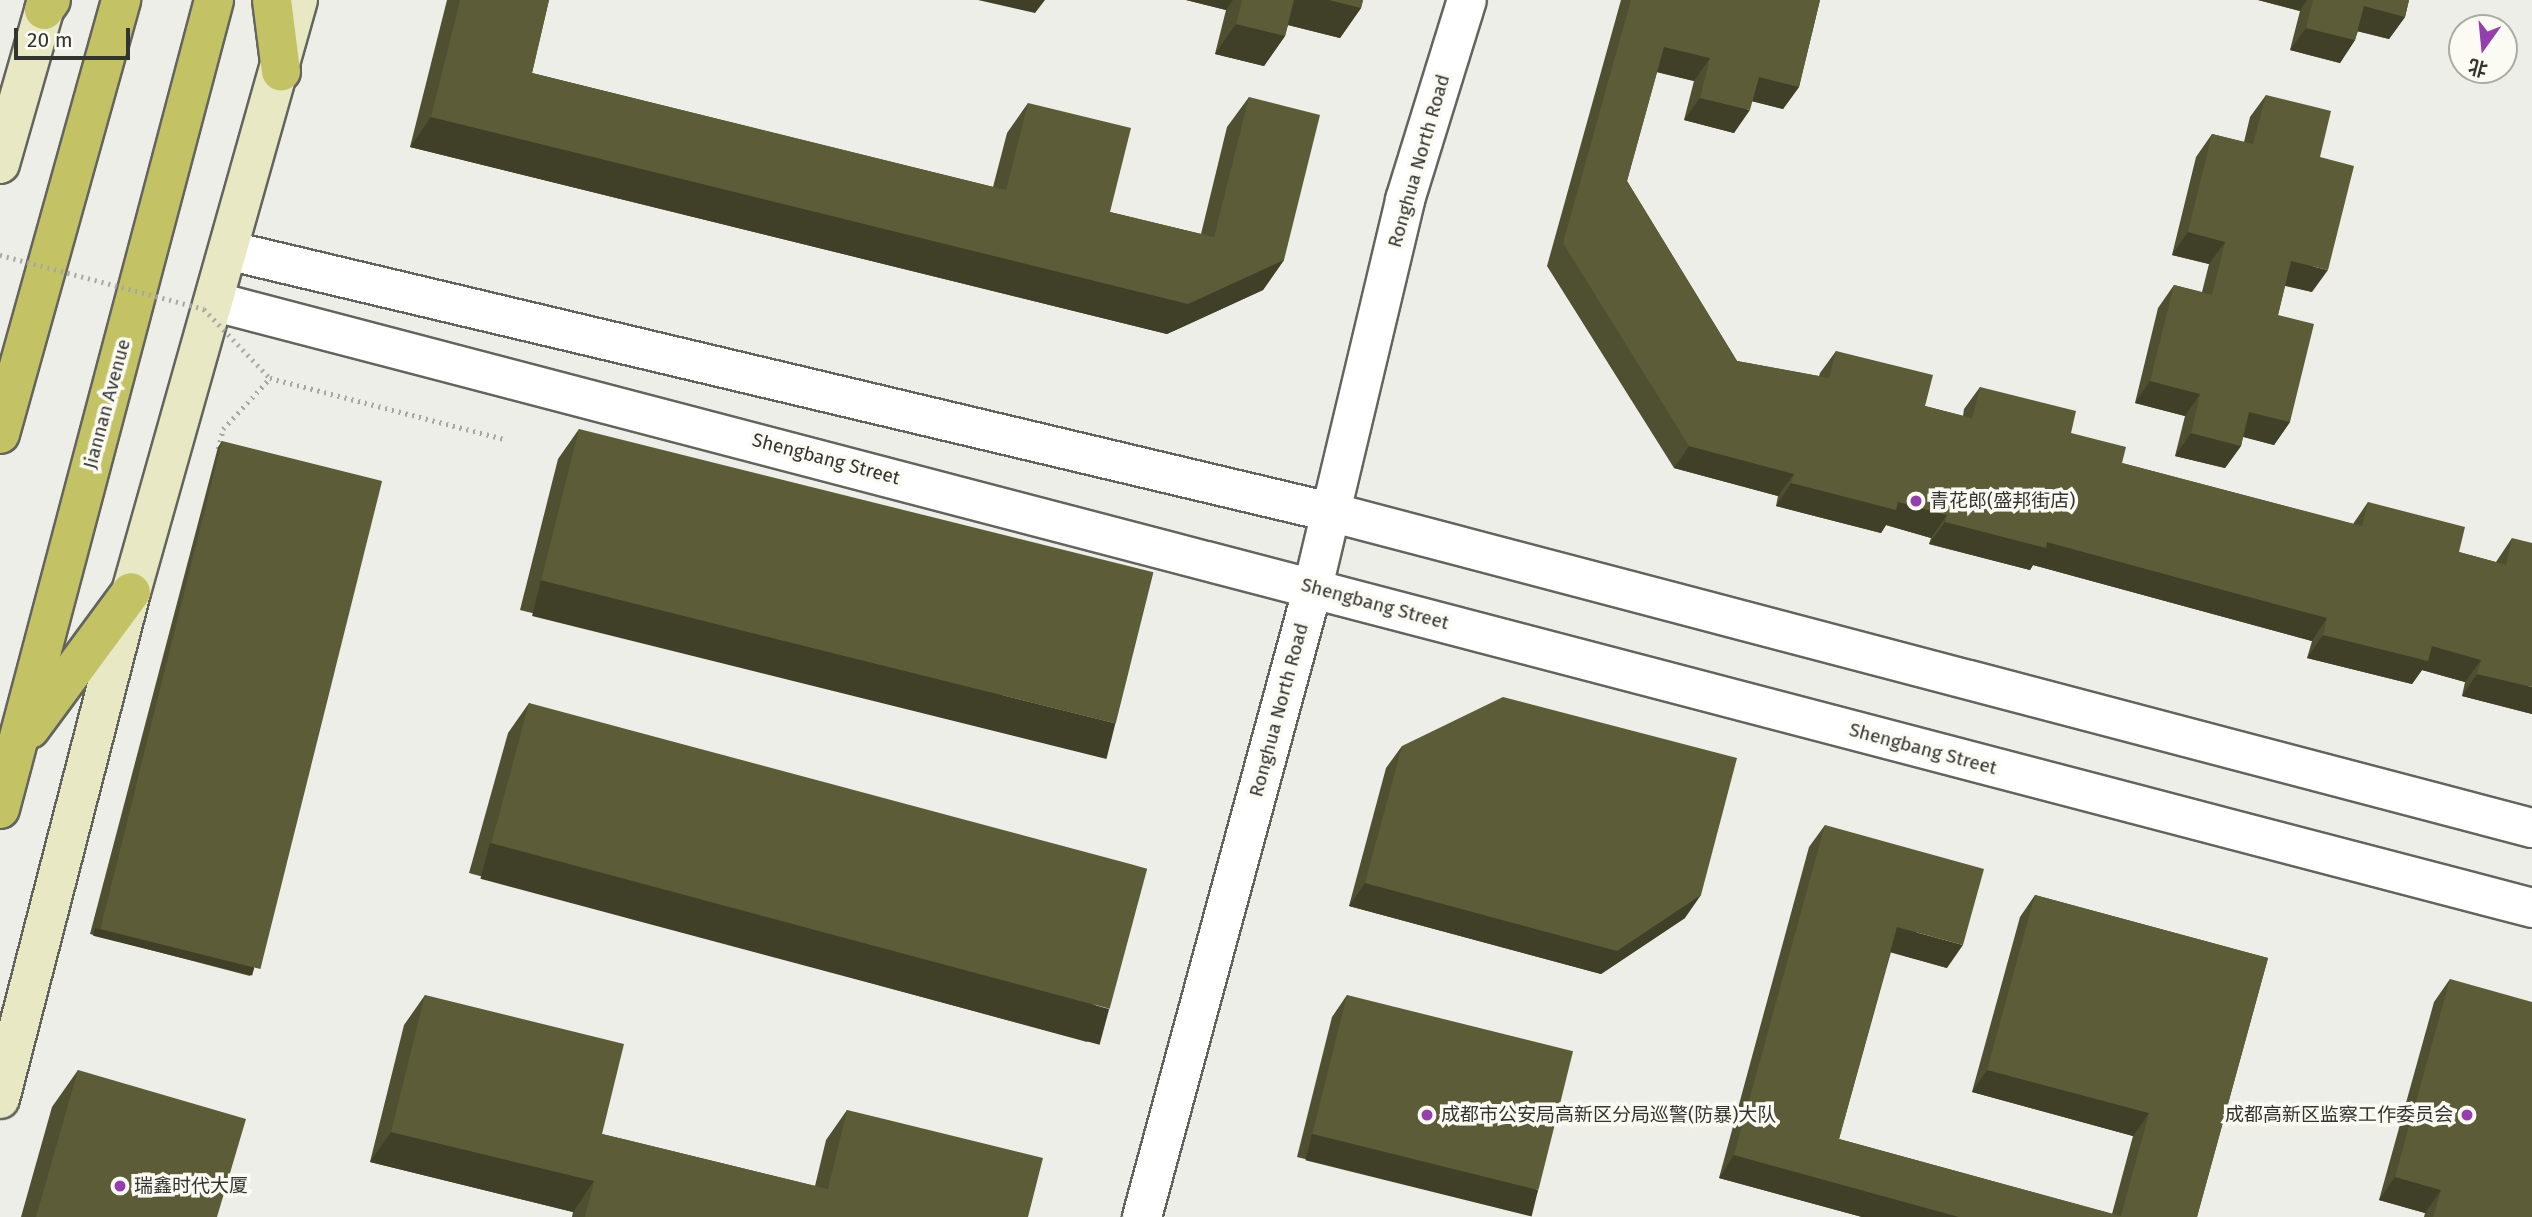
<!DOCTYPE html>
<meta charset="utf-8">
<style>
body{margin:0}
#map{position:relative;width:2532px;height:1217px;overflow:hidden;background:#edeee7;font-family:"Fira Sans","Noto Sans SC",sans-serif}
div>[style]{position:absolute}
[style*='--x']{left:calc(var(--x)*1px);top:calc(var(--y)*1px);width:calc(var(--w)*1px);rotate:calc(var(--a)*1deg)}
.path>*{height:4.5px;margin-top:-2.25px;transform-origin:0;background:repeating-linear-gradient(90deg,#a6a7a1 0 2px,transparent 0 7px)}
.roads{filter:drop-shadow(2px 0 #63645e) drop-shadow(-2px 0 #63645e) drop-shadow(0 2px #63645e) drop-shadow(0 -2px #63645e)}
.minor>*{height:38px;margin:-19px;padding:0 19px;transform-origin:19px;border-radius:19px;background:#fff}
.tertiary>*{height:38px;margin:-19px;padding:0 19px;transform-origin:19px;border-radius:19px;background:#fff}
.secondary>*{height:38px;margin:-19px;padding:0 19px;transform-origin:19px;border-radius:19px;background:#e8e8c5}
.trunk>*{height:38px;margin:-19px;padding:0 19px;transform-origin:19px;border-radius:19px;background:#c3c264}
.path-bridge>*{height:4.5px;margin-top:-2.25px;transform-origin:0;background:repeating-linear-gradient(90deg,#a6a7a1 0 2px,transparent 0 7px)}
.wall>*{inset:0;background:#4f4f31}
.shaded-wall>*{inset:0;background:#404028;transform-origin:0 0}
.building>*{inset:0;background:#5c5c39;transform-origin:0 0}
.dots>*{width:19px;height:19px;translate:-50% -50%;box-sizing:border-box;border:4px solid #fbfbf4;border-radius:50%}
span{translate:-50% -50%;white-space:nowrap;text-align:center;line-height:1.15;-webkit-text-stroke:7px #fbfbf4;paint-order:stroke}
.street-label{font-size:19px;color:#333330}
.poi-label{font-size:19px;color:#333330}
.left{translate:0 -50%;text-align:left}
.right{translate:-100% -50%;text-align:right}
.north{position:absolute;left:2448px;top:14px;width:70px;height:70px;box-sizing:border-box;background:#fbfbf4;border:2px solid #ababa6;border-radius:50%;rotate:195deg;font-size:19px;font-weight:700;line-height:28px;text-align:center;color:#333330}
.north::after{content:'';display:block;margin:auto;width:24px;height:32px;background:#953fac;clip-path:polygon(50% 0,100% 100%,50% 72%,0 100%)}
.scale{position:absolute;left:14px;top:28px;width:116px;height:32px;box-sizing:border-box;border:4px solid #333330;border-top:0;padding-left:9px;font-size:21px;line-height:24px;white-space:nowrap;color:#333330;-webkit-text-stroke:5px #fbfbf4;paint-order:stroke}
</style>
<div id="map">
<div class="path">
<div style="--x:218;--y:449;--w:21;--a:-76"></div>
<div style="--x:223;--y:429;--w:69;--a:-47.3"></div>
<div style="--x:270;--y:378;--w:242;--a:14.6"></div>
</div>
<div class="roads">
<div class="minor">
<div style="--x:1142;--y:1217;--w:653;--a:-74.81"></div>
<div style="--x:1313;--y:587;--w:398;--a:-76.6"></div>
<div style="--x:1405;--y:200;--w:209;--a:-72.8"></div>
</div>
<div class="tertiary">
<div style="--x:231;--y:251;--w:1130;--a:13.36"></div>
<div style="--x:1330;--y:512;--w:1243;--a:14.73"></div>
<div style="--x:216;--y:302;--w:2394;--a:14.66"></div>
</div>
<div class="secondary">
<div style="--x:0;--y:164;--w:171;--a:-74"></div>
<div style="--x:0;--y:1099;--w:524;--a:-75.51"></div>
<div style="--x:131;--y:592;--w:615;--a:-74.25"></div>
</div>
<div class="trunk">
<div style="--x:272;--y:0;--w:72;--a:82.8"></div>
<div style="--x:44;--y:10;--w:12;--a:-55"></div>
<div style="--x:0;--y:434;--w:451;--a:-74.4"></div>
<div style="--x:30;--y:729;--w:170;--a:-53.6"></div>
<div style="--x:0;--y:809;--w:837;--a:-75.18"></div>
</div>
</div>
<div class="path-bridge">
<div style="--x:0;--y:255;--w:211;--a:14.8"></div>
<div style="--x:204;--y:309;--w:95;--a:46.3"></div>
</div>
<div class="wall">
<div style="clip-path:polygon(447px 0,549px 0,532px 73px,993px 187px,1007px 133px,1028px 103px,1110px 212px,1201px 234px,1227px 127px,1249px 97px,1284px 260px,1263px 290px,1167px 334px,410px 147px)"></div>
<div style="clip-path:polygon(1186px 0,1363px 0,1361px 8px,1340px 38px,1288px 25px,1285px 36px,1264px 66px,1215px 54px,1226px 10px)"></div>
<div style="clip-path:polygon(1621px 0,1820px 0,1799px 87px,1783px 109px,1752px 101px,1734px 133px,1684px 120px,1694px 81px,1657px 72px,1627px 181px,1737px 361px,1819px 376px,1820px 373px,1836px 351px,1925px 406px,1963px 416px,1964px 409px,1980px 387px,2071px 433px,2122px 463px,2353px 524px,2368px 502px,2459px 552px,2496px 562px,2512px 538px,2532px 714px,2462px 696px,2465px 682px,2422px 670px,2412px 684px,2307px 658px,2312px 641px,2033px 565px,2030px 570px,1929px 544px,1931px 538px,1886px 525px,1881px 533px,1776px 506px,1778px 496px,1674px 468px,1547px 266px)"></div>
<div style="clip-path:polygon(2258px 0,2409px 0,2405px 17px,2389px 39px,2358px 31px,2355px 40px,2340px 63px,2290px 50px,2300px 11px)"></div>
<div style="clip-path:polygon(2266px 95px,2320px 157px,2312px 292px,2285px 286px,2278px 315px,2290px 422px,2274px 445px,2243px 437px,2241px 446px,2225px 468px,2175px 456px,2185px 416px,2135px 403px,2158px 308px,2174px 285px,2202px 292px,2209px 264px,2172px 255px,2196px 157px,2212px 134px,2244px 142px,2250px 117px)"></div>
<div style="clip-path:polygon(579px 429px,1094px 753px,520px 610px,558px 459px)"></div>
<div style="clip-path:polygon(222px 441px,254px 969px,250px 976px,90px 934px,218px 447px)"></div>
<div style="clip-path:polygon(529px 703px,1108px 1012px,1087px 1042px,469px 873px,508px 733px)"></div>
<div style="clip-path:polygon(1402px 746px,1685px 918px,1601px 974px,1349px 906px,1386px 768px)"></div>
<div style="clip-path:polygon(1825px 825px,1947px 968px,1891px 952px,1839px 1139px,2112px 1214px,2133px 1136px,1972px 1092px,2020px 917px,2035px 895px,2268px 958px,2197px 1217px,1862px 1217px,1719px 1178px,1809px 847px)"></div>
<div style="clip-path:polygon(2450px 979px,2532px 1217px,2424px 1217px,2425px 1213px,2379px 1200px,2434px 1002px)"></div>
<div style="clip-path:polygon(425px 995px,602px 1134px,815px 1186px,826px 1140px,847px 1110px,1028px 1217px,572px 1217px,573px 1212px,370px 1162px,404px 1025px)"></div>
<div style="clip-path:polygon(1347px 995px,1538px 1191px,1522px 1213px,1297px 1157px,1332px 1017px)"></div>
<div style="clip-path:polygon(78px 1070px,217px 1217px,21px 1217px,52px 1107px)"></div>
</div>
<div class="shaded-wall">
<div style="clip-path:polygon(978px 0,1045px 0,1035px 13px)"></div>
<div style="clip-path:polygon(1186px 0,1233px 0,1226px 10px)"></div>
<div style="clip-path:polygon(1291px 0,1329px 0,1361px 8px,1340px 38px,1276px 22px)"></div>
<div style="clip-path:polygon(2258px 0,2307px 0,2300px 11px)"></div>
<div style="clip-path:polygon(2364px 6px,2405px 17px,2389px 39px,2348px 29px)"></div>
<div style="clip-path:polygon(1236px 24px,1285px 36px,1264px 66px,1215px 54px)"></div>
<div style="clip-path:polygon(2306px 28px,2355px 40px,2340px 63px,2290px 50px)"></div>
<div style="clip-path:polygon(1664px 47px,1710px 58px,1694px 81px,1648px 70px)"></div>
<div style="clip-path:polygon(1759px 77px,1799px 87px,1783px 109px,1743px 99px)"></div>
<div style="clip-path:polygon(1700px 98px,1750px 110px,1734px 133px,1684px 120px)"></div>
<div style="clip-path:polygon(431px 117px,1284px 260px,1263px 290px,1167px 334px,410px 147px)"></div>
<div style="clip-path:polygon(2188px 232px,2225px 242px,2209px 264px,2172px 255px)"></div>
<div style="clip-path:polygon(2291px 261px,2328px 270px,2312px 292px,2276px 283px)"></div>
<div style="clip-path:polygon(2150px 381px,2200px 394px,2185px 416px,2135px 403px)"></div>
<div style="clip-path:polygon(2249px 412px,2290px 422px,2274px 445px,2233px 434px)"></div>
<div style="clip-path:polygon(2191px 433px,2241px 446px,2225px 468px,2175px 456px)"></div>
<div style="clip-path:polygon(1689px 446px,1794px 474px,1778px 496px,1674px 468px)"></div>
<div style="clip-path:polygon(1791px 483px,1898px 502px,1947px 515px,1931px 538px,1886px 525px,1881px 533px,1776px 506px)"></div>
<div style="clip-path:polygon(1945px 522px,2047px 542px,2327px 618px,2312px 641px,2033px 565px,2030px 570px,1929px 544px)"></div>
<div style="left:541px;top:580px;width:592px;height:37px;rotate:14deg"></div>
<div style="clip-path:polygon(2323px 635px,2432px 646px,2481px 660px,2465px 682px,2422px 670px,2412px 684px,2307px 658px)"></div>
<div style="clip-path:polygon(2477px 674px,2532px 687px,2532px 714px,2462px 696px)"></div>
<div style="left:490px;top:843px;width:641px;height:37px;rotate:15deg"></div>
<div style="clip-path:polygon(1365px 883px,1701px 895px,1685px 918px,1601px 974px,1349px 906px)"></div>
<div style="clip-path:polygon(1897px 927px,1963px 945px,1947px 968px,1882px 950px)"></div>
<div style="left:95px;top:928px;width:164px;height:8px;rotate:14deg"></div>
<div style="clip-path:polygon(1987px 1070px,2149px 1113px,2133px 1136px,1972px 1092px)"></div>
<div style="clip-path:polygon(391px 1132px,594px 1181px,573px 1212px,370px 1162px)"></div>
<div style="left:1312px;top:1134px;width:233px;height:27px;rotate:14deg"></div>
<div style="clip-path:polygon(1734px 1155px,1959px 1217px,1862px 1217px,1719px 1178px)"></div>
<div style="clip-path:polygon(2395px 1177px,2441px 1190px,2425px 1213px,2379px 1200px)"></div>
</div>
<div class="building">
<div style="clip-path:polygon(460px 0,549px 0,532px 73px,1006px 190px,1028px 103px,1131px 128px,1110px 212px,1214px 237px,1249px 97px,1320px 115px,1284px 260px,1188px 304px,431px 117px)"></div>
<div style="clip-path:polygon(1242px 0,1294px 0,1285px 36px,1236px 24px)"></div>
<div style="clip-path:polygon(1329px 0,1363px 0,1361px 8px)"></div>
<div style="clip-path:polygon(1631px 0,1820px 0,1799px 87px,1759px 77px,1750px 110px,1700px 98px,1710px 58px,1664px 47px,1627px 181px,1737px 361px,1829px 378px,1836px 351px,1933px 375px,1925px 406px,1972px 418px,1980px 387px,2076px 411px,2071px 433px,2126px 447px,2122px 463px,2362px 526px,2368px 502px,2465px 527px,2459px 552px,2506px 565px,2512px 538px,2532px 543px,2532px 687px,2477px 674px,2481px 660px,2432px 646px,2428px 661px,2323px 635px,2327px 618px,2047px 542px,2046px 548px,1945px 522px,1947px 515px,1898px 502px,1896px 510px,1791px 483px,1794px 474px,1689px 446px,1563px 243px)"></div>
<div style="clip-path:polygon(2313px 0,2409px 0,2405px 17px,2364px 6px,2355px 40px,2306px 28px)"></div>
<div style="clip-path:polygon(2266px 95px,2331px 111px,2320px 157px,2354px 166px,2328px 270px,2291px 261px,2278px 315px,2314px 324px,2290px 422px,2249px 412px,2241px 446px,2191px 433px,2200px 394px,2150px 381px,2174px 285px,2212px 295px,2225px 242px,2188px 232px,2212px 134px,2253px 144px)"></div>
<div style="left:579px;top:429px;width:592px;height:156px;rotate:14deg"></div>
<div style="left:222px;top:441px;width:165px;height:503px;rotate:14deg"></div>
<div style="clip-path:polygon(1503px 697px,1737px 758px,1701px 895px,1617px 951px,1365px 883px,1402px 746px)"></div>
<div style="left:529px;top:703px;width:640px;height:145px;rotate:15deg"></div>
<div style="clip-path:polygon(1825px 825px,1984px 869px,1963px 945px,1897px 927px,1839px 1139px,2121px 1216px,2149px 1113px,1987px 1070px,2035px 895px,2268px 958px,2197px 1217px,1959px 1217px,1734px 1155px)"></div>
<div style="clip-path:polygon(2450px 979px,2532px 1002px,2532px 1217px,2433px 1217px,2441px 1190px,2395px 1177px)"></div>
<div style="clip-path:polygon(425px 995px,624px 1044px,602px 1134px,828px 1189px,847px 1110px,1043px 1158px,1028px 1217px,585px 1217px,594px 1181px,391px 1132px)"></div>
<div style="left:1347px;top:995px;width:233px;height:143px;rotate:14deg"></div>
<div style="clip-path:polygon(78px 1070px,246px 1119px,217px 1217px,36px 1217px)"></div>
</div>
<div class="dots">
<div style="left:1916px;top:501px;background:#953fac"></div>
<div style="left:1427px;top:1115px;background:#953fac"></div>
<div style="left:2467px;top:1115px;background:#953fac"></div>
<div style="left:120px;top:1186px;background:#953fac"></div>
</div>
<div class="street-label">
<span style="left:1419px;top:161px;rotate:-74deg">Ronghua North Road</span>
<span style="left:107px;top:404px;rotate:-75deg">Jiannan Avenue</span>
<span style="left:826px;top:459px;rotate:15deg">Shengbang Street</span>
<span style="left:1375px;top:604px;rotate:15deg">Shengbang Street</span>
<span style="left:1279px;top:710px;rotate:-75deg">Ronghua North Road</span>
<span style="left:1923px;top:749px;rotate:15deg">Shengbang Street</span>
</div>
<div class="poi-label">
<span class="left" style="left:1930px;top:501px">青花郎(盛邦街店)</span>
<span class="left" style="left:1441px;top:1115px">成都市公安局高新区分局巡警(防暴)大队</span>
<span class="right" style="left:2453px;top:1115px">成都高新区监察工作委员会</span>
<span class="left" style="left:134px;top:1186px">瑞鑫时代大厦</span>
</div>
<div class="north">北</div>
<div class="scale">20 m</div>
</div>
